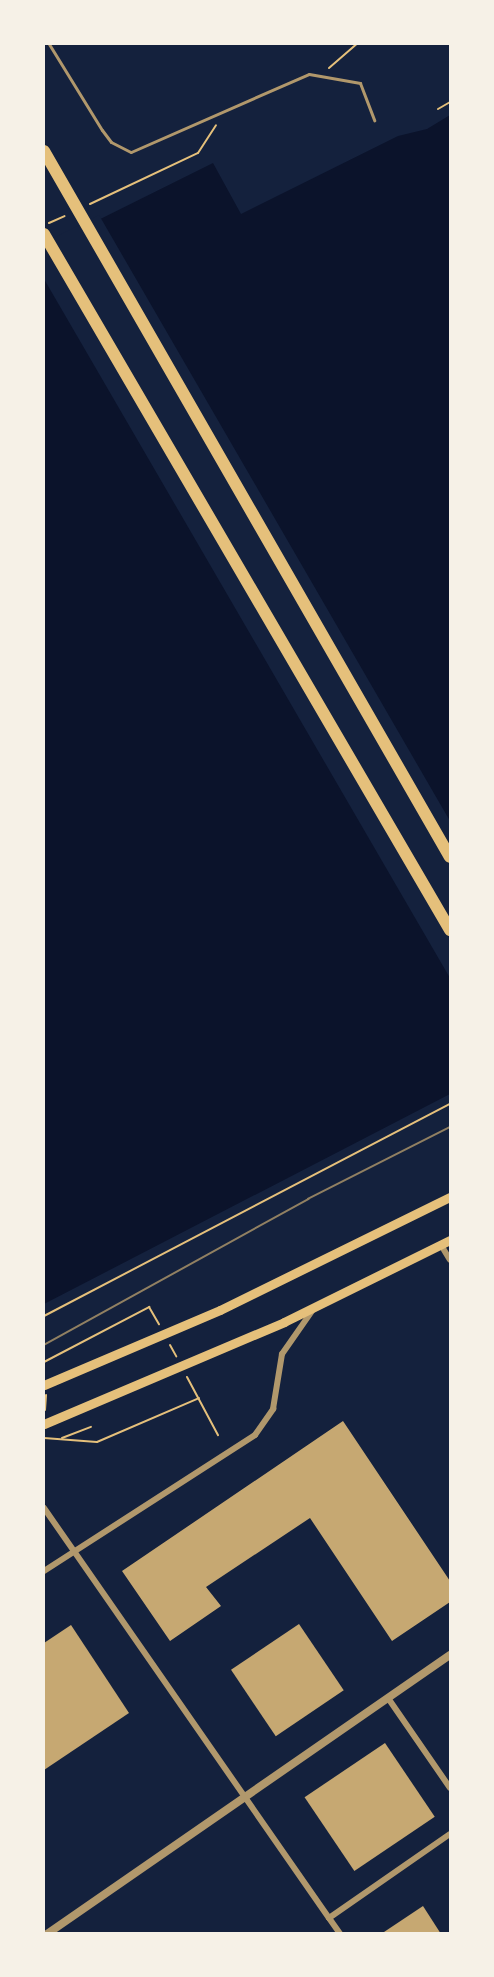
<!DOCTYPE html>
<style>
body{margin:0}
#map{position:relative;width:494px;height:1977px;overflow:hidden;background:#14213d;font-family:"Fira Sans Condensed",sans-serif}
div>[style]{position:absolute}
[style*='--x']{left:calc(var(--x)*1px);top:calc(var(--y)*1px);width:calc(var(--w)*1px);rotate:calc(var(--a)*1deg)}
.water>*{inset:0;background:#0b132b}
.pier>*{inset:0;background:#14213d}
.building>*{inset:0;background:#c6a872;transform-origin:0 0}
.path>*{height:2px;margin:-1px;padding:0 1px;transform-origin:1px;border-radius:1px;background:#e5c07b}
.service>*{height:3px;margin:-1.5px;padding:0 1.5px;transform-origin:1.5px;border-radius:1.5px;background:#b1986c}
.minor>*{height:6px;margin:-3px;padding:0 3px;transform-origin:3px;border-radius:3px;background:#b1986c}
.tertiary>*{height:8px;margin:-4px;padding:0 4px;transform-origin:4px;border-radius:4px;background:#b1986c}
.secondary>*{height:9px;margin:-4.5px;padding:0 4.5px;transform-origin:4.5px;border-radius:4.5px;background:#e5c07b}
.motorway>*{height:12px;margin:-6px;padding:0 6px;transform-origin:6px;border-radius:6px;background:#e5c07b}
.tram>*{height:1.5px;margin:-0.75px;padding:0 0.75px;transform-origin:0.75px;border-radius:0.75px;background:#918062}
span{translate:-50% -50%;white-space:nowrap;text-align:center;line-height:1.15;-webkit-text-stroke:6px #f6f1e7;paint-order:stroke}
.frame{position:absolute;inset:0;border:45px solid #f6f1e7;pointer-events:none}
</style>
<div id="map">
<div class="water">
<div style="clip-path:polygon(450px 115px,450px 1094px,44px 1304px,44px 247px,213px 163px,241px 214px,398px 136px,427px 129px)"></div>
</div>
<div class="pier">
<div style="clip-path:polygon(99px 215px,450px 821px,450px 978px,44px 279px,44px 243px)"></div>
</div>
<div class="building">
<div style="clip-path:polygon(343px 1421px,450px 1581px,450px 1602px,392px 1641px,310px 1518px,206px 1587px,221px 1606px,170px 1641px,122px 1571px)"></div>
<div style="left:299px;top:1624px;width:80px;height:82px;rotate:56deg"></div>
<div style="clip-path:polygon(71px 1625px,129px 1713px,44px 1770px,44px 1643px)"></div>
<div style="left:385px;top:1743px;width:89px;height:97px;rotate:56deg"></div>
<div style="clip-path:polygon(423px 1906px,441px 1934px,381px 1934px)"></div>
</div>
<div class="path">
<div style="--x:329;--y:68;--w:37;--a:-41"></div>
<div style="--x:438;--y:109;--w:14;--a:-30"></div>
<div style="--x:90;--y:204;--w:119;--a:-25.3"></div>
<div style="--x:198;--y:153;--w:33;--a:-57"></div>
<div style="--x:49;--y:223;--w:17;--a:-24"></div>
<div style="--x:44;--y:1316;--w:458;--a:-27.6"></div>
<div style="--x:170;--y:1345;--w:13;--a:61"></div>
<div style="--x:44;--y:1362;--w:119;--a:-27.6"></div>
<div style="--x:149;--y:1307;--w:20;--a:60"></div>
<div style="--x:187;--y:1377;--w:66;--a:61.9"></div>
<div style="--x:45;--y:1410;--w:15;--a:-86"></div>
<div style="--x:44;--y:1438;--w:53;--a:4.3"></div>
<div style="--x:97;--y:1442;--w:111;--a:-23.3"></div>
<div style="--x:62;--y:1438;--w:31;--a:-21"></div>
</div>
<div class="service">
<div style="--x:49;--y:44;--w:101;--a:58.4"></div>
<div style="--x:102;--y:130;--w:15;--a:53"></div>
<div style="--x:111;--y:142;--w:22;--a:27"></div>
<div style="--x:131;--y:152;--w:194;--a:-23.7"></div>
<div style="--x:309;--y:74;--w:52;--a:10"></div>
<div style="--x:360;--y:83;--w:40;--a:69"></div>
</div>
<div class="minor">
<div style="--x:441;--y:1245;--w:17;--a:59"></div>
<div style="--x:44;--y:1508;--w:499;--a:55.2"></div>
<div style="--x:329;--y:1918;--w:147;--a:-34.8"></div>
<div style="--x:44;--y:1571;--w:251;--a:-32.8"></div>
<div style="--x:255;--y:1435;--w:32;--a:-55"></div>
<div style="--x:273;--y:1409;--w:56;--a:-80.7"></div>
<div style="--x:282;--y:1354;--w:52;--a:-55.1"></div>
<div style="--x:388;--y:1698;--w:109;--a:55.4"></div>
<div style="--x:329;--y:1918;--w:19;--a:55"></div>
</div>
<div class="tertiary">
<div style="--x:47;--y:1934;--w:490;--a:-34.7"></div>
</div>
<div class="secondary">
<div style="--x:44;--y:1385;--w:191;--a:-23.1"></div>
<div style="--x:220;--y:1310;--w:256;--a:-26.2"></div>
<div style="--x:44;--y:1424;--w:261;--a:-23"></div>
<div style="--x:284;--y:1322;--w:185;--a:-26.3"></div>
</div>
<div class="motorway">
<div style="--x:44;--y:151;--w:814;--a:60.1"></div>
<div style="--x:44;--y:234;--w:806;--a:59.74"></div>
</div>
<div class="tram">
<div style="--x:44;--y:1345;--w:302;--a:-28.9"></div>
<div style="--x:308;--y:1199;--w:159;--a:-26.9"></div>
</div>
<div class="frame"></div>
</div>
